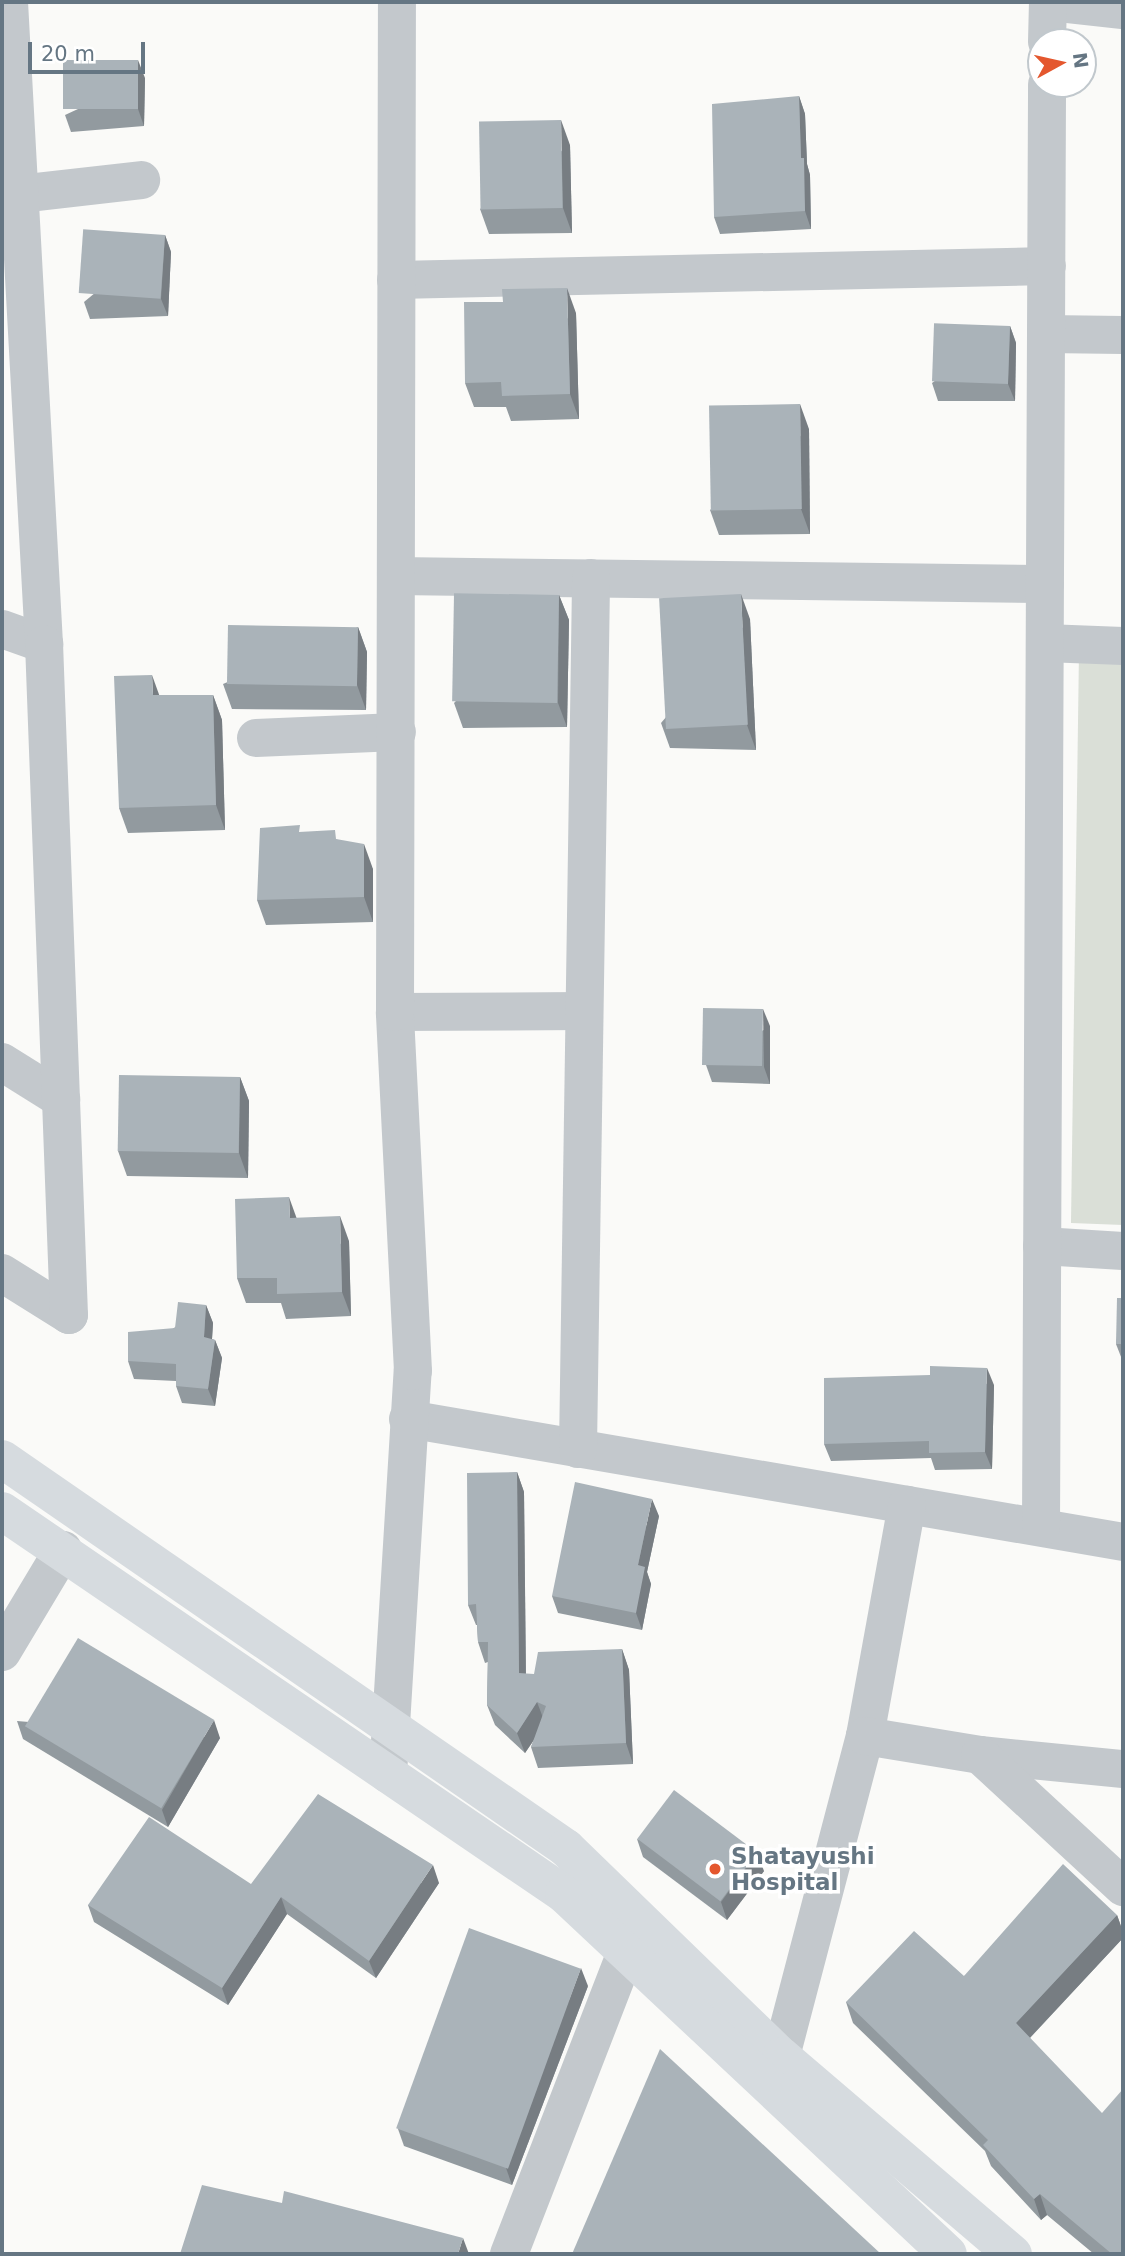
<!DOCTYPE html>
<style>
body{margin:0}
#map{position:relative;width:1125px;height:2256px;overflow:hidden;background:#fafaf8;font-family:"DejaVu Sans",sans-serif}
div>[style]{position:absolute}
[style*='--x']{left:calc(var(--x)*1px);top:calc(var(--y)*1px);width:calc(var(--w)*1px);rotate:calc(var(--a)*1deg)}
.green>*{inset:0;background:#dadfd7}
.minor>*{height:38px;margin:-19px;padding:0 19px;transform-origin:19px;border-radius:19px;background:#c3c8cc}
.major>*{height:38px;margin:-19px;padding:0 19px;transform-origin:19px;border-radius:19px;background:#d6dbdf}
.wall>*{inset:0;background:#929a9f}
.shaded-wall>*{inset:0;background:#777d82}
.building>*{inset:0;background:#aab3b9;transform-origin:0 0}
.dots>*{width:19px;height:19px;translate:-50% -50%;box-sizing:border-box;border:4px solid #fff;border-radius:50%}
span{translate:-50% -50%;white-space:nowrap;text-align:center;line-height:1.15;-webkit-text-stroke:7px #fff;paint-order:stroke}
.poi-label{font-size:23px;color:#657683;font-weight:700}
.left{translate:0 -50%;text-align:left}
.frame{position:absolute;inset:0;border:4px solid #657683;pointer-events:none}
.north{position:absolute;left:1027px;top:28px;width:70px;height:70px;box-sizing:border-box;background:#fff;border:2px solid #c1c8cd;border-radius:50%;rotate:82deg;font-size:19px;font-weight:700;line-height:28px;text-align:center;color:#657683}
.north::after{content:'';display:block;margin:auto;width:24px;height:32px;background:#e4572e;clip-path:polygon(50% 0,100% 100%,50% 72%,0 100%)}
.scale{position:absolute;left:28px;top:42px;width:117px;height:32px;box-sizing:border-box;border:4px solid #657683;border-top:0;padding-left:9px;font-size:21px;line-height:24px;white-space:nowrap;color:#657683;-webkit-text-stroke:5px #fff;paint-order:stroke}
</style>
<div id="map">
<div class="green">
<div style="clip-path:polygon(1079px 651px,1123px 656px,1123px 1225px,1071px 1223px)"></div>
</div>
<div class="minor">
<div style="--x:1050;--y:2;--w:73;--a:6.3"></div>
<div style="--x:1047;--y:42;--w:40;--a:-88.6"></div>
<div style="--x:19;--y:194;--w:123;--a:-6.5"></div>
<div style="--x:396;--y:280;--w:651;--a:-1.23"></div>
<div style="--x:1046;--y:334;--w:77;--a:0.7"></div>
<div style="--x:396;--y:576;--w:649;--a:0.71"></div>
<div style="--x:2;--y:629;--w:45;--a:19.7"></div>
<div style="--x:44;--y:644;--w:643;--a:-93.12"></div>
<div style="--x:1045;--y:643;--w:78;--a:2.2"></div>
<div style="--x:256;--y:738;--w:141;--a:-2.4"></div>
<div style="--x:395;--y:1012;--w:189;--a:-0.3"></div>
<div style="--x:2;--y:1062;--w:70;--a:32.1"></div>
<div style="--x:1042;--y:1246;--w:81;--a:3.5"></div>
<div style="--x:2;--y:1273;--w:79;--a:32.1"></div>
<div style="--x:69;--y:1315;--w:671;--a:-92.13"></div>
<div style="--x:408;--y:1419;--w:726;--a:9.76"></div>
<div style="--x:578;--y:1449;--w:871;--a:-89.14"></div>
<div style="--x:1041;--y:1527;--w:1443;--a:-89.76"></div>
<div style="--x:2;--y:1652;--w:119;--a:-59.1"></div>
<div style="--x:865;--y:1736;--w:235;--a:-79.7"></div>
<div style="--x:980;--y:1755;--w:144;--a:5.6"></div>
<div style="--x:388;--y:1774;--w:404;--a:-86.5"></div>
<div style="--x:413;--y:1371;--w:359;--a:-92.9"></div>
<div style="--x:395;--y:1012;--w:1010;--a:-89.89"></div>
<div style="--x:781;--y:2056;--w:331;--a:-75.3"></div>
<div style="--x:865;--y:1736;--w:117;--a:9.4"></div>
<div style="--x:980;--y:1755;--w:195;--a:42.7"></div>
<div style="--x:509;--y:2254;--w:324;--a:-68.8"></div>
</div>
<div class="major">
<div style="--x:2;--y:1459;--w:685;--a:34.59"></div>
<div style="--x:566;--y:1848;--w:299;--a:44.1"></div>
<div style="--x:781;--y:2056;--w:305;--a:40.5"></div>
<div style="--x:2;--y:1511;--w:680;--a:34.27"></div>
<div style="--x:564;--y:1894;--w:526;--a:43.15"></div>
</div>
<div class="wall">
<div style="clip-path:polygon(145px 78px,144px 126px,71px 132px,65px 115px)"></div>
<div style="clip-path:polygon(799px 96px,805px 114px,807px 164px,810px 175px,811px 229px,720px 234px,714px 217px)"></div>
<div style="clip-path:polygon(570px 145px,572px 233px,489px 234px,480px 209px)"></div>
<div style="clip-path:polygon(165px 235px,171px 252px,168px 316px,90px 319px,84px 302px)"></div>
<div style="clip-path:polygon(576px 313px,579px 419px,511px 421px,506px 407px,474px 407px,465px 383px)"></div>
<div style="clip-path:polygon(1010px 326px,1016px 343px,1015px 401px,938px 401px,932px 383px)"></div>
<div style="clip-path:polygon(809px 429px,810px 534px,719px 535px,710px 510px)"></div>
<div style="clip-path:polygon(559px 595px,569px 620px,567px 727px,463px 728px,454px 703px)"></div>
<div style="clip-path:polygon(750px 619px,756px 750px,670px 748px,661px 723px)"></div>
<div style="clip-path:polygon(358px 627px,367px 652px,366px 710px,232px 709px,223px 684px)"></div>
<div style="clip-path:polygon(159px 695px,213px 695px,222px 720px,225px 830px,128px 833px,119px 808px)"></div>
<div style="clip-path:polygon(302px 832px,338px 840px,373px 869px,373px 922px,266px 925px,257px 900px)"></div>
<div style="clip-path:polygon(770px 1026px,770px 1084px,712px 1082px,706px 1065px)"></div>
<div style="clip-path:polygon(240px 1077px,249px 1101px,248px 1178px,127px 1176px,118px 1151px)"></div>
<div style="clip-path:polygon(349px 1241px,351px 1316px,286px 1319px,281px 1303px,246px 1303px,237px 1278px)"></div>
<div style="clip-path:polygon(1123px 1298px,1123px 1362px,1116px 1344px)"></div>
<div style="clip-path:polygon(206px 1305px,213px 1323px,212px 1339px,215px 1340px,222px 1358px,215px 1406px,182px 1403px,176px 1386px,176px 1381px,134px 1379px,128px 1361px)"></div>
<div style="clip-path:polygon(930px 1375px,994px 1385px,992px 1469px,935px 1470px,931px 1458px,831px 1461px,824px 1444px)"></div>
<div style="clip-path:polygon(517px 1472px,524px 1492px,526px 1674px,534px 1674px,622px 1649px,629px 1670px,633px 1764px,538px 1768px,531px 1747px,534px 1740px,525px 1753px,495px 1725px,487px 1705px,488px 1662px,485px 1663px,478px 1642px,477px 1625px,476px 1625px,468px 1605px)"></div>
<div style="clip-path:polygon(659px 1516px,647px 1572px,651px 1584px,642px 1630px,558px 1613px,552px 1596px)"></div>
<div style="clip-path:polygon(17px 1721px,220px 1738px,168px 1827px,23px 1739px)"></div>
<div style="clip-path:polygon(637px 1839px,764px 1871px,727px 1920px,643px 1857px)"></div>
<div style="clip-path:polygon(439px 1883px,376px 1978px,287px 1914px,228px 2005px,94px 1922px,88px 1905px,251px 1884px)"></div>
<div style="clip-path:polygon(1117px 1915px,1123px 1932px,1123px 1938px,1030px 2038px,1123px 2254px,1094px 2254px,1047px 2215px,1041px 2220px,991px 2166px,985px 2151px,853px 2023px,846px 2002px,964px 1976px)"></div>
<div style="clip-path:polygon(588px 1986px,512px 2185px,404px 2146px,398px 2129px)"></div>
</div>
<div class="shaded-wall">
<div style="clip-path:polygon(138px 60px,145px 78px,144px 126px,138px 109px)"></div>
<div style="clip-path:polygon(799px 96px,805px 114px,807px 164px,810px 175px,811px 229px,805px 211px,801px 158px)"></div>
<div style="clip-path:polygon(561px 120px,570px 145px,572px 233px,563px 208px)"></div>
<div style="clip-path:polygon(165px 235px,171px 252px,168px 316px,161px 299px)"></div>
<div style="clip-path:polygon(567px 288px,576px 313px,579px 419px,570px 394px)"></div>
<div style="clip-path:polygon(1010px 326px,1016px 343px,1015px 401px,1008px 384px)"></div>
<div style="clip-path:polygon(800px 404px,809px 429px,810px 534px,801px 509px)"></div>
<div style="clip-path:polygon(741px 594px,750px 619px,756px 750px,747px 725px)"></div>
<div style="clip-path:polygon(559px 595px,569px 620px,567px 727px,558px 703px)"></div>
<div style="clip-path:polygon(358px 627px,367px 652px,366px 710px,357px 685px)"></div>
<div style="clip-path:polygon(152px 675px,161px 700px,153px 695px)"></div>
<div style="clip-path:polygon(213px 695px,222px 720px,225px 830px,216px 805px)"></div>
<div style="clip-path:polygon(364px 844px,373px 869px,373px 922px,364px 897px)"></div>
<div style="clip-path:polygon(763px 1009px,770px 1026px,770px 1084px,764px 1067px)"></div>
<div style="clip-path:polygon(240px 1077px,249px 1101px,248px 1178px,239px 1153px)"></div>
<div style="clip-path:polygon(289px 1197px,298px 1222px,290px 1218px)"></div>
<div style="clip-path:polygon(340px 1216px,349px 1241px,351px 1316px,342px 1292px)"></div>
<div style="clip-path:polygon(206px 1305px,213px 1323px,211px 1354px,204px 1337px)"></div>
<div style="clip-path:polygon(215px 1340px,222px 1358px,215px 1406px,208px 1389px)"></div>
<div style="clip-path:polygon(987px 1368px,994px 1385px,992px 1469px,985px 1452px)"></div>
<div style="clip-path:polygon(517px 1472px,524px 1492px,526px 1693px,519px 1673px)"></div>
<div style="clip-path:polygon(652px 1499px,659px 1516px,647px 1572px,651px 1584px,642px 1630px,636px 1613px,638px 1565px)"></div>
<div style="clip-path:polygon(622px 1649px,629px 1670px,633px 1764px,626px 1743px)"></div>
<div style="clip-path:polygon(537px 1702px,545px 1723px,525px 1753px,517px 1733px)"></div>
<div style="clip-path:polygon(214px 1720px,220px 1738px,168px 1827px,162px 1810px)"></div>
<div style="clip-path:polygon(757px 1853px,764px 1871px,727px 1920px,721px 1902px)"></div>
<div style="clip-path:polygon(433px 1865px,439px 1883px,376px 1978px,369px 1961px)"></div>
<div style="clip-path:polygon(281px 1897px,287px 1914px,228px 2005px,222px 1988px)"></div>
<div style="clip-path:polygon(1117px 1915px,1123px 1932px,1123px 1938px,1024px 2044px,1016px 2023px)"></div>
<div style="clip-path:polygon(581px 1968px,588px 1986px,512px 2185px,506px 2168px)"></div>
<div style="clip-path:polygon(1040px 2194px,1047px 2215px,1041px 2220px,1034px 2199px)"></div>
<div style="clip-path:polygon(463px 2238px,469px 2254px,458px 2254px)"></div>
</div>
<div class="building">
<div style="left:138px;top:60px;width:49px;height:75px;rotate:90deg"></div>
<div style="clip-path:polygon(799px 96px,801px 158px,804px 158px,805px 211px,714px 217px,712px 104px)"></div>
<div style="left:561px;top:120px;width:88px;height:82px;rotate:89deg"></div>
<div style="left:165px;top:235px;width:64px;height:82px;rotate:94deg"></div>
<div style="clip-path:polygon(567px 288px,570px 394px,502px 396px,501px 382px,465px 383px,464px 302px,503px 302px,502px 289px)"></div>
<div style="left:1010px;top:326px;width:58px;height:76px;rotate:92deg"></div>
<div style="left:800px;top:404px;width:105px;height:91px;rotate:89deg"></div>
<div style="left:741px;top:594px;width:131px;height:82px;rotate:87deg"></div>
<div style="left:559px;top:595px;width:108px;height:105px;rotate:91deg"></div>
<div style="left:228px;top:625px;width:130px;height:59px;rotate:1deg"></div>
<div style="clip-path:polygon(152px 675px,153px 695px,213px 695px,216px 805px,119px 808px,114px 676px)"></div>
<div style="clip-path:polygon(300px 825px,299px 832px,335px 830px,336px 839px,364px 844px,364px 897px,257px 900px,260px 828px)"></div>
<div style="left:703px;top:1008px;width:60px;height:57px;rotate:1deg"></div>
<div style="left:119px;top:1075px;width:121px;height:76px;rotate:1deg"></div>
<div style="clip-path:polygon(289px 1197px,290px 1218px,340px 1216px,342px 1292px,277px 1294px,277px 1278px,237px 1278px,235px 1199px)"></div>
<div style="clip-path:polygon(1117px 1298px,1123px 1298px,1123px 1344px,1116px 1344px)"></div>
<div style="clip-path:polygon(178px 1302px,206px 1305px,204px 1337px,215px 1340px,208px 1389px,176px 1386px,176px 1364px,128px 1361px,128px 1332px,175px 1328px)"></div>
<div style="clip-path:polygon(930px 1366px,987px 1368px,985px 1452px,929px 1453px,929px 1441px,824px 1444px,824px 1378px,930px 1375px)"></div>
<div style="clip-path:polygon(517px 1472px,519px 1673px,534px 1674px,538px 1652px,622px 1649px,626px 1743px,531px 1747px,546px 1706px,537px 1702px,517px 1733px,487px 1705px,488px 1642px,478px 1642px,476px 1604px,468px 1605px,467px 1473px)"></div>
<div style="clip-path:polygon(575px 1482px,652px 1499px,638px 1565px,645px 1567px,636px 1613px,552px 1596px)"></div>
<div style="left:78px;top:1638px;width:159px;height:103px;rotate:31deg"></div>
<div style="left:674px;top:1790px;width:104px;height:61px;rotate:37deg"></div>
<div style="clip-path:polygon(318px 1794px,433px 1865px,369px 1961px,281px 1897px,222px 1988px,88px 1905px,149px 1817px,251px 1884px)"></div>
<div style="clip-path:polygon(1063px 1864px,1117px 1915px,1016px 2023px,1102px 2113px,1123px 2089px,1123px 2254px,1112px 2254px,1040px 2194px,1034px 2199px,983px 2145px,988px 2140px,846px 2002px,914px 1931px,964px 1976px)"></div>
<div style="left:469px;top:1928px;width:119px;height:213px;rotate:20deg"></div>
<div style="clip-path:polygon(660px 2049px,881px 2254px,572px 2254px)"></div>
<div style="clip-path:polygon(202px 2185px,282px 2203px,284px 2191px,463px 2238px,458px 2254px,180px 2254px)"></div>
</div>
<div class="dots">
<div style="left:715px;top:1869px;background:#e4572e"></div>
</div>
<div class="poi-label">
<span class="left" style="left:731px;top:1869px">Shatayushi<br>Hospital</span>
</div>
<div class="frame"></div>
<div class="north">N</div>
<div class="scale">20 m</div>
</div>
